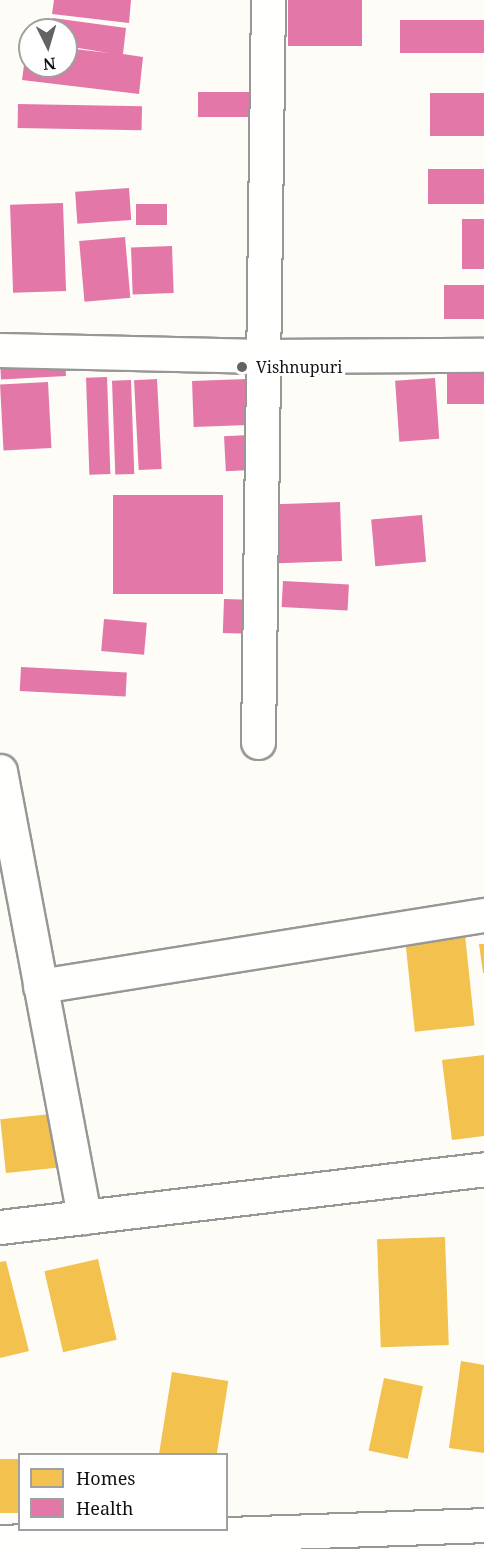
<!DOCTYPE html>
<style>
body{margin:0}
#map{position:relative;width:484px;height:1549px;overflow:hidden;background:#fdfcf7;font-family:"Noto Serif",serif}
div>[style]{position:absolute}
[style*='--x']{left:calc(var(--x)*1px);top:calc(var(--y)*1px);width:calc(var(--w)*1px);rotate:calc(var(--a)*1deg)}
.homes>*{inset:0;background:#f2c14e;transform-origin:0 0}
.health>*{inset:0;background:#e377a8;transform-origin:0 0}
.roads{filter:drop-shadow(2px 0 #979795) drop-shadow(-2px 0 #979795) drop-shadow(0 2px #979795) drop-shadow(0 -2px #979795)}
.street>*{height:33px;margin:-16.5px;padding:0 16.5px;transform-origin:16.5px;border-radius:16.5px;background:#fffffe}
.dots>*{width:16px;height:16px;translate:-50% -50%;box-sizing:border-box;border:3px solid #fff;border-radius:50%}
span{translate:-50% -50%;white-space:nowrap;text-align:center;line-height:1.15;-webkit-text-stroke:6px #fff;paint-order:stroke}
.poi-label{font-size:16px;color:#111}
.left{translate:0 -50%;text-align:left}
.legend{position:absolute;left:18px;top:1453px;width:210px;height:78px;box-sizing:border-box;background:#fff;border:2px solid #a0a0a0;margin:0;padding:8px 10px;list-style:none;font-size:18px;color:#111}
.legend li{display:flex;align-items:center;gap:12px;height:30px}
.legend b{width:30px;border:2px solid #a0a0a0}
.north{position:absolute;left:18px;top:18px;width:60px;height:60px;box-sizing:border-box;background:#fff;border:2px solid #a0a0a0;border-radius:50%;rotate:175deg;font-size:16px;font-weight:700;line-height:24px;text-align:center;color:#111}
.north::after{content:'';display:block;margin:auto;width:21px;height:27px;background:#646362;clip-path:polygon(50% 0,100% 100%,50% 72%,0 100%)}
</style>
<div id="map">
<div class="homes">
<div style="left:465px;top:935px;width:91px;height:60px;rotate:84deg"></div>
<div style="clip-path:polygon(479px 944px,484px 944px,484px 973px,483px 973px)"></div>
<div style="clip-path:polygon(484px 1055px,484px 1136px,452px 1140px,442px 1060px)"></div>
<div style="left:51px;top:1114px;width:54px;height:51px;rotate:84deg"></div>
<div style="left:445px;top:1237px;width:108px;height:68px;rotate:88deg"></div>
<div style="left:98px;top:1259px;width:83px;height:55px;rotate:77deg"></div>
<div style="clip-path:polygon(6px 1261px,29px 1351px,0 1358px,0 1262px)"></div>
<div style="clip-path:polygon(461px 1361px,484px 1365px,484px 1453px,449px 1448px)"></div>
<div style="left:172px;top:1372px;width:57px;height:83px;rotate:9deg"></div>
<div style="left:384px;top:1378px;width:40px;height:74px;rotate:12deg"></div>
<div style="left:20px;top:1459px;width:54px;height:20px;rotate:90deg"></div>
</div>
<div class="health">
<div style="clip-path:polygon(54px 0,131px 0,129px 23px,52px 14px)"></div>
<div style="left:288px;top:0;width:74px;height:46px"></div>
<div style="clip-path:polygon(53px 18px,126px 28px,123px 54px,143px 57px,139px 94px,22px 80px,27px 43px,30px 43px,30px 66px,66px 66px,66px 48px,109px 53px,66px 46px,66px 30px,51px 30px)"></div>
<div style="left:484px;top:20px;width:33px;height:84px;rotate:90deg"></div>
<div style="left:198px;top:92px;width:58px;height:25px"></div>
<div style="left:484px;top:93px;width:43px;height:54px;rotate:90deg"></div>
<div style="left:18px;top:104px;width:124px;height:24px;rotate:1deg"></div>
<div style="left:428px;top:169px;width:56px;height:35px"></div>
<div style="left:129px;top:188px;width:32px;height:54px;rotate:86deg"></div>
<div style="left:63px;top:203px;width:88px;height:53px;rotate:88deg"></div>
<div style="left:136px;top:204px;width:31px;height:21px"></div>
<div style="left:462px;top:219px;width:22px;height:50px"></div>
<div style="left:125px;top:237px;width:61px;height:46px;rotate:85deg"></div>
<div style="left:172px;top:246px;width:47px;height:41px;rotate:88deg"></div>
<div style="left:484px;top:285px;width:34px;height:40px;rotate:90deg"></div>
<div style="left:65px;top:358px;width:18px;height:65px;rotate:87deg"></div>
<div style="left:484px;top:368px;width:36px;height:37px;rotate:90deg"></div>
<div style="left:107px;top:377px;width:97px;height:21px;rotate:88deg"></div>
<div style="left:435px;top:378px;width:61px;height:40px;rotate:86deg"></div>
<div style="left:157px;top:379px;width:90px;height:23px;rotate:87deg"></div>
<div style="left:247px;top:379px;width:46px;height:55px;rotate:88deg"></div>
<div style="left:131px;top:380px;width:94px;height:19px;rotate:88deg"></div>
<div style="left:48px;top:382px;width:66px;height:48px;rotate:87deg"></div>
<div style="left:249px;top:435px;width:35px;height:25px;rotate:87deg"></div>
<div style="left:113px;top:495px;width:110px;height:99px"></div>
<div style="left:340px;top:502px;width:59px;height:71px;rotate:88deg"></div>
<div style="left:422px;top:515px;width:47px;height:51px;rotate:85deg"></div>
<div style="left:283px;top:581px;width:66px;height:26px;rotate:3deg"></div>
<div style="left:224px;top:599px;width:25px;height:34px;rotate:2deg"></div>
<div style="left:104px;top:619px;width:43px;height:32px;rotate:5deg"></div>
<div style="left:21px;top:667px;width:106px;height:24px;rotate:3deg"></div>
</div>
<div class="roads">
<div class="street">
<div style="--x:0;--y:350;--w:263;--a:1.3"></div>
<div style="--x:263;--y:356;--w:221;--a:-0.3"></div>
<div style="--x:258;--y:742;--w:742;--a:-89.23"></div>
<div style="--x:0;--y:771;--w:454;--a:79.3"></div>
<div style="--x:40;--y:986;--w:450;--a:-9.1"></div>
<div style="--x:0;--y:1227;--w:487;--a:-6.8"></div>
<div style="--x:0;--y:1542;--w:484;--a:-2"></div>
</div>
</div>
<div class="dots">
<div style="left:242px;top:367px;background:#646362"></div>
</div>
<div class="poi-label">
<span class="left" style="left:256px;top:367px">Vishnupuri</span>
</div>
<ul class="legend">
<li><b style="height:16px;background:#f2c14e"></b>Homes</li>
<li><b style="height:16px;background:#e377a8"></b>Health</li>
</ul>
<div class="north">N</div>
</div>
